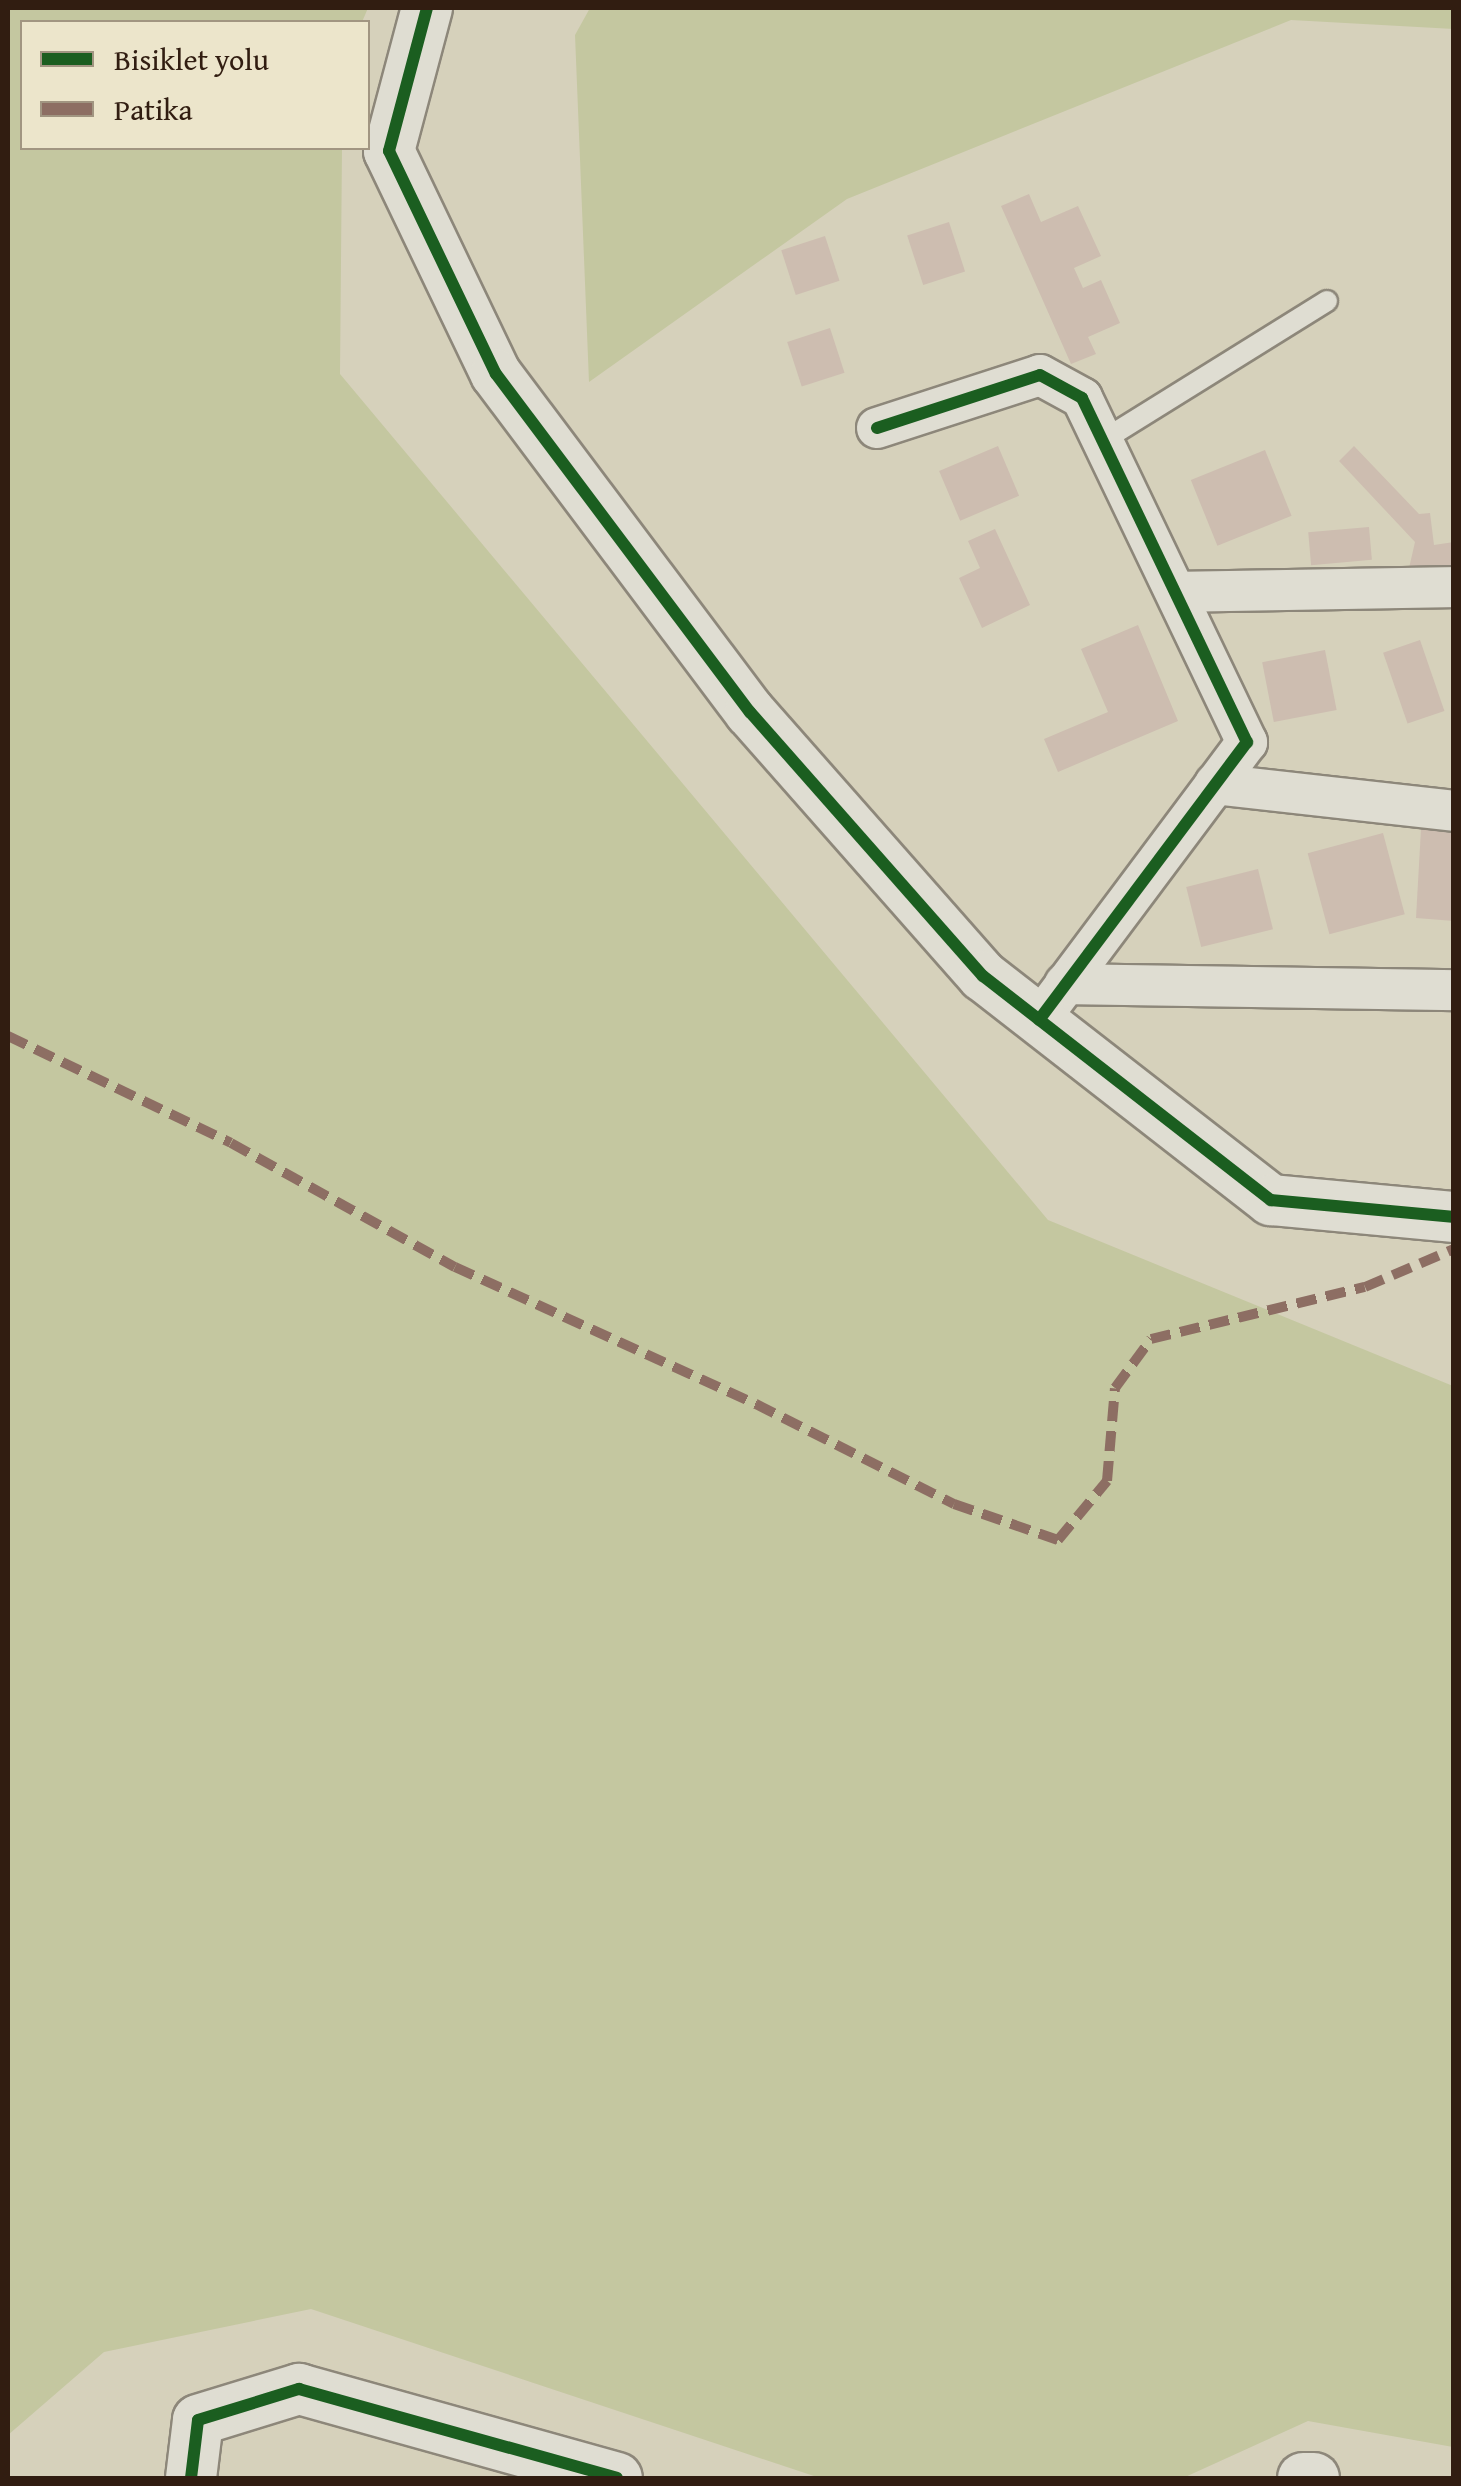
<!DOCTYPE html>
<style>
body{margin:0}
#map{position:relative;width:1461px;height:2486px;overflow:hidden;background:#d6d1bb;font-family:"Gentium Book Plus",serif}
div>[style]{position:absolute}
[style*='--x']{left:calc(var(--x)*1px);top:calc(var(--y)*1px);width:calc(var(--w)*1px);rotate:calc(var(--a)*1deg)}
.green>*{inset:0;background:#c4c7a0}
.building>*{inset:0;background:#cdbdb0;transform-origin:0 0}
.roads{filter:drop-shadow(2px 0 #8d877a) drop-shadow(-2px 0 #8d877a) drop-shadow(0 2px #8d877a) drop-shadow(0 -2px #8d877a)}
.service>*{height:20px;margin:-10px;padding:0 10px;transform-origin:10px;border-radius:10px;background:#dfddd2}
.minor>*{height:40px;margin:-20px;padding:0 20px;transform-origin:20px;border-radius:20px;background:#dfddd2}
.tertiary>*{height:50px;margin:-25px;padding:0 25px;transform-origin:25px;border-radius:25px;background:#dfddd2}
.quiet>*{height:10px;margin-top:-5px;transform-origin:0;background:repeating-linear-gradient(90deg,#8d6e63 0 20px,transparent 0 30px)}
.cycleway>*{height:12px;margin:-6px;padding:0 6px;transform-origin:6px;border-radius:6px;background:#1b5e20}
span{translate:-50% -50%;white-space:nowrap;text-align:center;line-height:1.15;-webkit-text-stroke:9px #ece5cb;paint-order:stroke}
.frame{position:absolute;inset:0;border:10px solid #311d11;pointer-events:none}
.legend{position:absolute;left:20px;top:20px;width:350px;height:130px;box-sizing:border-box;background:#ece5cb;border:2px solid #a19581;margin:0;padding:12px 18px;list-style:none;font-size:30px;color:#311d11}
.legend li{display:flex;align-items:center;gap:20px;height:50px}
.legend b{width:50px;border:2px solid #a19581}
</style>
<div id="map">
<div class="green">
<div style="clip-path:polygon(8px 8px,368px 8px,362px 22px,22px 22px,22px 148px,342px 148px,340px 374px,1048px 1220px,1453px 1386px,1453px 2447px,1308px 2421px,1183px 2478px,820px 2478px,311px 2309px,104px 2352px,8px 2435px)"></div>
<div style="clip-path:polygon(590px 8px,1453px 8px,1454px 29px,1291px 20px,847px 199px,589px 382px,575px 35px)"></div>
</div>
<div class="building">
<div style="clip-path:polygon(1029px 194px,1041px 222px,1078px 206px,1101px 256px,1074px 268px,1083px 288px,1101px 280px,1120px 323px,1088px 337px,1096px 354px,1071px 364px,1001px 206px)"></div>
<div style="left:949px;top:222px;width:52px;height:44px;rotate:72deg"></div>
<div style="left:825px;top:236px;width:47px;height:46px;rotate:72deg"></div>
<div style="left:830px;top:328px;width:47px;height:45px;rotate:72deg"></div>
<div style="left:998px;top:446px;width:54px;height:64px;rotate:67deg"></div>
<div style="clip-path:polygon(1354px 446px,1419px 514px,1430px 513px,1434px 545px,1454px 542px,1454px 571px,1407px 577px,1415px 542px,1339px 461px)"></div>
<div style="left:1265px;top:450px;width:71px;height:80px;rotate:68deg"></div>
<div style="left:1369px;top:527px;width:33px;height:61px;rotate:85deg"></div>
<div style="clip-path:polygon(995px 529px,1030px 605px,982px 628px,959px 578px,980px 568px,968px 541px)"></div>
<div style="clip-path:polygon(1138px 625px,1178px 721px,1058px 772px,1044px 739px,1108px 712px,1081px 649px)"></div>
<div style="left:1420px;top:640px;width:75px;height:39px;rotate:71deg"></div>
<div style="left:1325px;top:650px;width:61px;height:64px;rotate:79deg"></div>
<div style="clip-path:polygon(1421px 829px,1454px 831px,1454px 921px,1416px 918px)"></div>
<div style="left:1383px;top:833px;width:84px;height:78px;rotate:75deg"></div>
<div style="left:1258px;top:869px;width:62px;height:74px;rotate:76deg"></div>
</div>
<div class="roads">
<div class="service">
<div style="--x:1102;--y:441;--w:265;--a:-31.9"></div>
</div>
<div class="minor">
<div style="--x:877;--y:428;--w:171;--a:-18"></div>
<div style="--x:1040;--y:375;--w:48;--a:28.7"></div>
<div style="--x:1082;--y:398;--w:382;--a:64.4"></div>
<div style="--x:1247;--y:742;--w:347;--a:126.8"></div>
<div style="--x:1177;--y:592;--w:277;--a:-1"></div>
<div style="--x:1215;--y:784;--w:241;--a:6.4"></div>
<div style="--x:1065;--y:984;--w:389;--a:0.9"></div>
</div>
<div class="tertiary">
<div style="--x:427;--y:8;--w:148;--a:104.9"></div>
<div style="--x:389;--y:151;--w:247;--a:64.4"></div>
<div style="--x:496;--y:374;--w:423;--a:53.1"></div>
<div style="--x:750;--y:712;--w:352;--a:48.6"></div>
<div style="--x:983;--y:976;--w:365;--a:37.9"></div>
<div style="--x:1271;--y:1200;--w:184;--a:5.3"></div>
<div style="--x:191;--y:2478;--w:58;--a:-83.1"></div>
<div style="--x:198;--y:2420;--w:106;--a:-17.1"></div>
<div style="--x:299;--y:2389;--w:330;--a:15.6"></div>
<div style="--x:1303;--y:2478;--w:11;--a:0"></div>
</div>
</div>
<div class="quiet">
<div style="--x:8;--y:1036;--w:247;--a:25.6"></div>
<div style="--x:231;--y:1143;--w:256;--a:29"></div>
<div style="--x:455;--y:1267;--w:331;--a:24.5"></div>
<div style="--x:756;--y:1404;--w:222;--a:26.8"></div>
<div style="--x:954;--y:1504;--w:110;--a:19.1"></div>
<div style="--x:1058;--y:1540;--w:77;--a:-50.3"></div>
<div style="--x:1107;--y:1481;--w:93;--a:-85.1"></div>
<div style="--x:1115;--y:1388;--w:61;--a:-53.7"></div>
<div style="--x:1151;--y:1339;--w:220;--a:-13.7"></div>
<div style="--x:1365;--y:1287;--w:97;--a:-23.1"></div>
</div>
<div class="cycleway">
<div style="--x:427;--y:8;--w:148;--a:104.9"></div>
<div style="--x:389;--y:151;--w:247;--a:64.4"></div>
<div style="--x:496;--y:374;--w:423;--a:53.1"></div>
<div style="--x:750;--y:712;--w:352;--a:48.6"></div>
<div style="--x:983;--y:976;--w:365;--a:37.9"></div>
<div style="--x:1271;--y:1200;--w:184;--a:5.3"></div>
<div style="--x:877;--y:428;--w:171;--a:-18"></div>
<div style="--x:1040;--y:375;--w:48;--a:28.7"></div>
<div style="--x:1082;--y:398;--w:382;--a:64.4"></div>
<div style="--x:1247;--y:742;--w:347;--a:126.8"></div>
<div style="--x:191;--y:2478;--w:58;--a:-83.1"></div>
<div style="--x:198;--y:2420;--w:106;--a:-17.1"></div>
<div style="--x:299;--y:2389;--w:330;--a:15.6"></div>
</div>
<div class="frame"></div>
<ul class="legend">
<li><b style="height:12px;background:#1b5e20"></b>Bisiklet yolu</li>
<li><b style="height:12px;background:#8d6e63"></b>Patika</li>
</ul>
</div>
